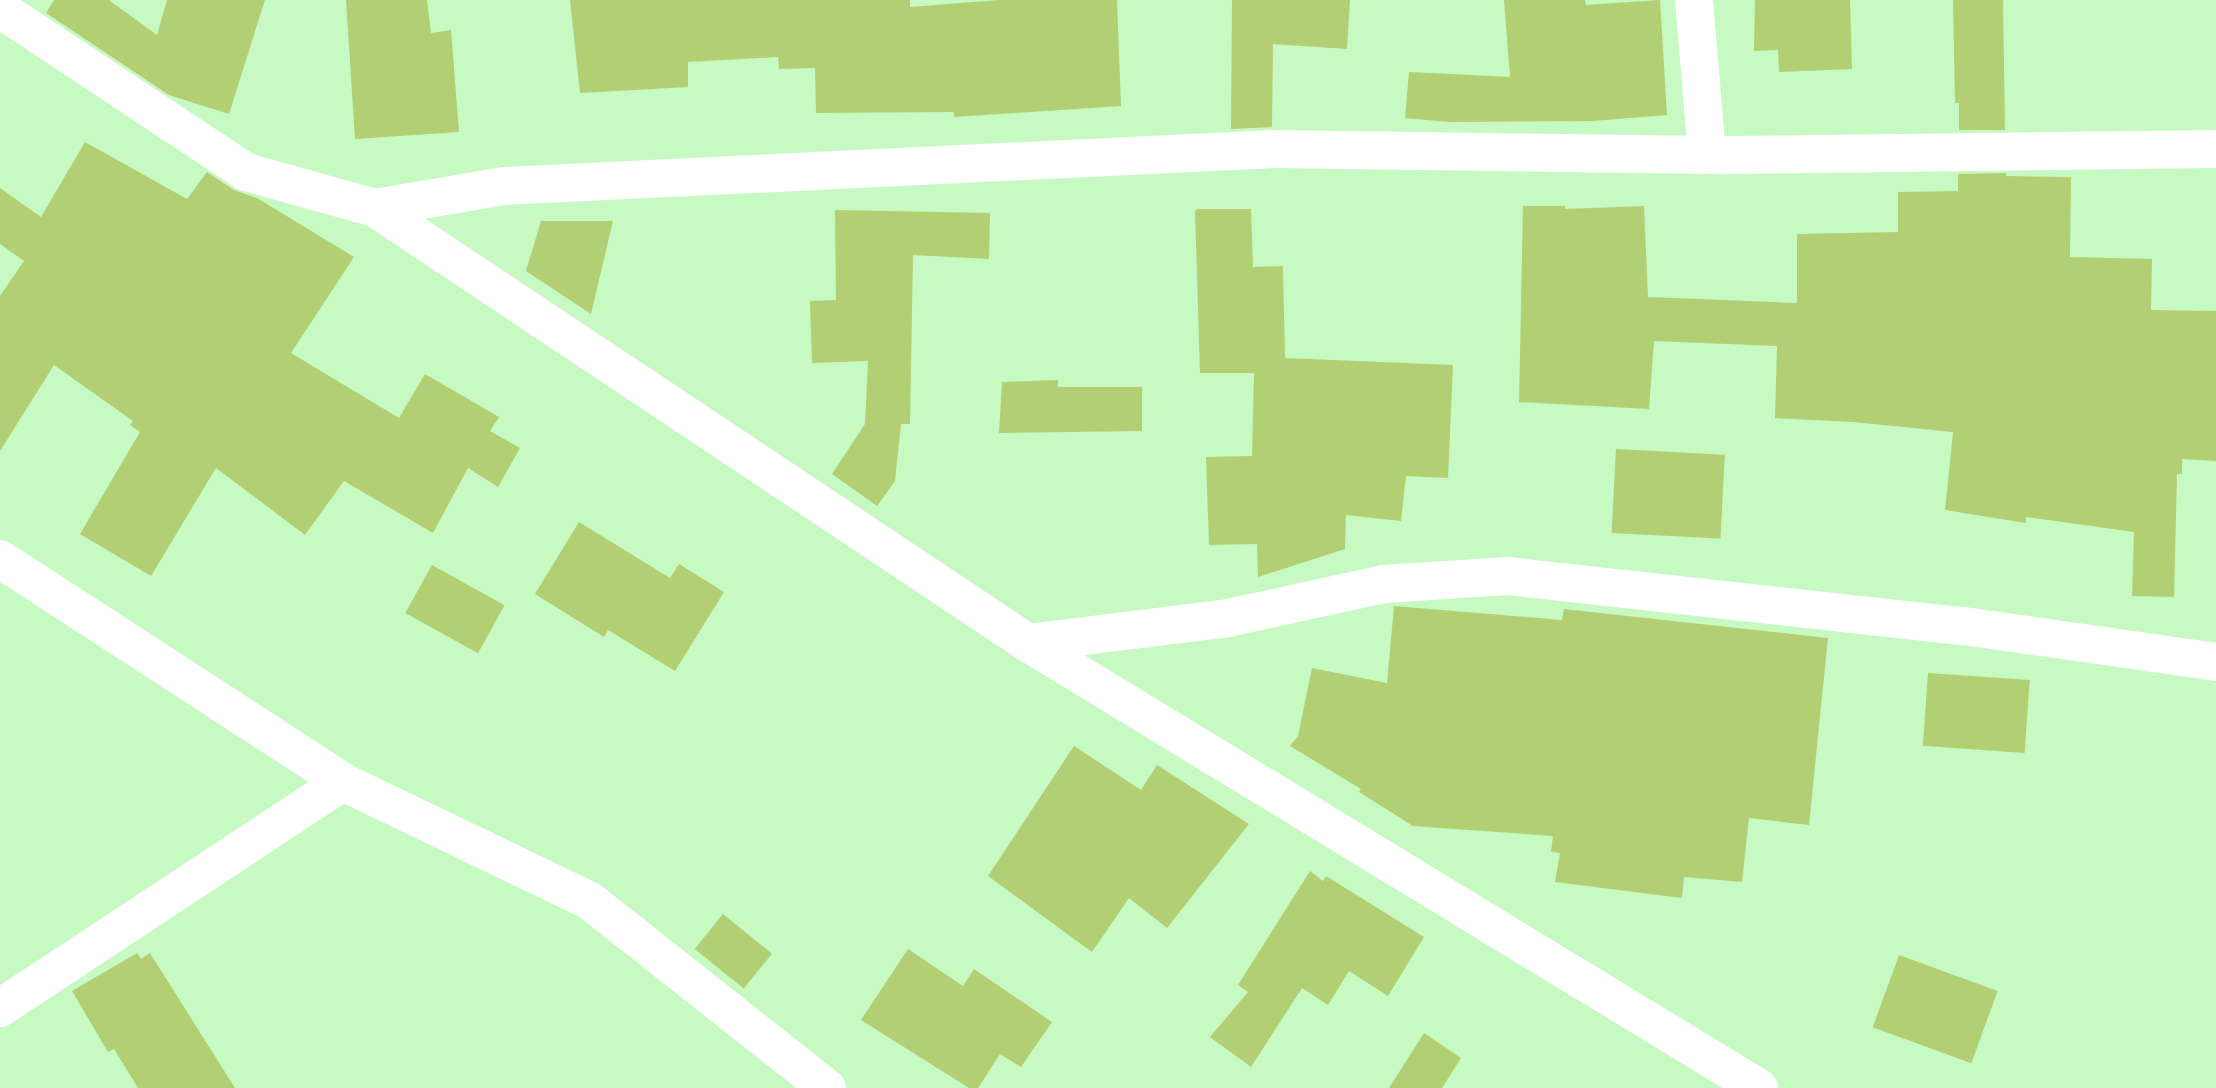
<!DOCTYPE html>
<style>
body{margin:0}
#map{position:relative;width:2216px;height:1088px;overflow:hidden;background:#c6fac2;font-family:Bitter,serif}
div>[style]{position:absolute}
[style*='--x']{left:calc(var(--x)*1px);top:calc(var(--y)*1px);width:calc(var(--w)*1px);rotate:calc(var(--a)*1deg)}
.building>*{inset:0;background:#b2cf74;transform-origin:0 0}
.minor>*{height:38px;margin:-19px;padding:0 19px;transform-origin:19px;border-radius:19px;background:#fff}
span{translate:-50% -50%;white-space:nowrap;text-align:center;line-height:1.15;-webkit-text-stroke:5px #e9fee7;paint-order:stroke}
</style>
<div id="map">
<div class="building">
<div style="clip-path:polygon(54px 0,109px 0,157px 35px,167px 0,265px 0,229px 114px,169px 95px,46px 13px)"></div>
<div style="clip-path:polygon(346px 0,427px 0,431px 33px,451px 30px,459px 132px,355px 139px)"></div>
<div style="clip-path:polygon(570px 0,910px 0,910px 7px,999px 0,1117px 0,1121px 106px,954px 117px,954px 112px,816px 113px,815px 68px,779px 69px,778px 57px,688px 62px,688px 87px,580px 93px)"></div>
<div style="clip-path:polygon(1232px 0,1350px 0,1347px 49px,1273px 44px,1272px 127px,1231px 129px)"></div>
<div style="clip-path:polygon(1504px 0,1585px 0,1586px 5px,1660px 0,1667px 115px,1593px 121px,1449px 122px,1405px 118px,1409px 72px,1510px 77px)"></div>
<div style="clip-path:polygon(1755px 0,1850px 0,1852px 69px,1779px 72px,1778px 50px,1754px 51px)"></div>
<div style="clip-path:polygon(1953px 0,2003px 0,2005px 130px,1959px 130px,1959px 103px,1955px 103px)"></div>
<div style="clip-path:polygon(85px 142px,187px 199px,207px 172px,234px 190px,257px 198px,354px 257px,291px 353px,399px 418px,425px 374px,499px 417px,490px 431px,520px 448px,498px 487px,468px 468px,433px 533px,344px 481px,305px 535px,216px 468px,151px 576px,80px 534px,140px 432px,130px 425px,133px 421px,54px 365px,0 451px,0 296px,24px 261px,0 244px,0 188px,41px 217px)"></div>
<div style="clip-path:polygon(2006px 173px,2006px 176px,2071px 177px,2070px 257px,2152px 259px,2151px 310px,2216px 311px,2216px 461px,2182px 459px,2182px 474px,2177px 474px,2174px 597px,2132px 596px,2134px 532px,2026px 517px,2026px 523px,1945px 510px,1953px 432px,1854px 422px,1775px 418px,1777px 346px,1654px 341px,1649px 409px,1519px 402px,1523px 206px,1565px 206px,1565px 209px,1644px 206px,1648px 297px,1797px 303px,1797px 234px,1898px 232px,1898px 192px,1958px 191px,1958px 174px)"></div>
<div style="clip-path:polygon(1198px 209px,1251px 209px,1253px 267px,1283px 266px,1285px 358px,1453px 365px,1448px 478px,1406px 476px,1401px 521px,1346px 515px,1345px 549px,1258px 577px,1257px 544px,1209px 545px,1206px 457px,1252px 456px,1254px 373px,1200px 373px,1195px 211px)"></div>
<div style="clip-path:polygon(835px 210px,990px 213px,989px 259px,913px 255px,910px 424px,901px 424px,895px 481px,877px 506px,832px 474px,865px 424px,868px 361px,812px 363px,810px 301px,836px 300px)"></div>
<div style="clip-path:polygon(541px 221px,613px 221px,591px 314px,526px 271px)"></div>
<div style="clip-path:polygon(1058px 380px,1058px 387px,1142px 387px,1142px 431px,999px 433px,1002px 382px)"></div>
<div style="left:1616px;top:449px;width:109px;height:84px;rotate:3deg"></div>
<div style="clip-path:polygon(579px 522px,670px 578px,679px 564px,724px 592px,675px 671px,608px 630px,604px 637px,535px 594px)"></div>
<div style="left:432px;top:565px;width:83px;height:55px;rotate:29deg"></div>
<div style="clip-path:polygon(1394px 606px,1562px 620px,1564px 609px,1828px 638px,1809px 825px,1749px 818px,1742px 882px,1684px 877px,1682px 898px,1555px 882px,1560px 853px,1551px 852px,1553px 836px,1413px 826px,1359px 792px,1361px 789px,1290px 746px,1298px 736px,1312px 668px,1387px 683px)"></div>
<div style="left:1928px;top:673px;width:102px;height:73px;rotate:4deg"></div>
<div style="clip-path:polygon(1074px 746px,1141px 790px,1157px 765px,1249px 824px,1167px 928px,1129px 898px,1092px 952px,988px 876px)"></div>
<div style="clip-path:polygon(1310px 871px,1323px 881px,1326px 876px,1424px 937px,1388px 996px,1349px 971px,1328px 1005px,1302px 988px,1251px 1067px,1210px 1037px,1248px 992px,1238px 985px)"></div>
<div style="left:723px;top:914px;width:63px;height:45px;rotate:39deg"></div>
<div style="clip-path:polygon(908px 949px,963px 986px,974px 969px,1052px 1022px,1021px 1067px,1000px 1054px,978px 1088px,969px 1088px,861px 1020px)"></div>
<div style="clip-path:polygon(137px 953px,141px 959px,150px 953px,235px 1088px,138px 1088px,114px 1049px,108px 1052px,72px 991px)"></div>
<div style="left:1899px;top:955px;width:105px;height:77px;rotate:20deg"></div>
<div style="clip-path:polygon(1424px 1033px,1461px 1058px,1442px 1088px,1389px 1088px)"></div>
</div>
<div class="minor">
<div style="--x:1694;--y:0;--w:155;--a:85.2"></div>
<div style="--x:0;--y:9;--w:295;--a:33.5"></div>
<div style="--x:246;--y:172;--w:134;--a:15.6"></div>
<div style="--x:375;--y:208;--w:785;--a:33.67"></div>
<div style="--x:1028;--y:643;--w:856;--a:31.33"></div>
<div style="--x:375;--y:208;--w:131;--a:-9.7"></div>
<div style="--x:504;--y:186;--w:771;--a:-2.75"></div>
<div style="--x:1274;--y:149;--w:456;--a:0.8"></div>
<div style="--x:1730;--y:155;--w:486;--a:-0.7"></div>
<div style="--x:0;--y:559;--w:409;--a:33"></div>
<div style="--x:343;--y:782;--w:274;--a:25.7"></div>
<div style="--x:590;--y:901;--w:302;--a:38.3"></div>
<div style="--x:1028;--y:643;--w:202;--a:-7.1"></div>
<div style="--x:1228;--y:618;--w:160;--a:-12.3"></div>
<div style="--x:1384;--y:584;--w:124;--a:-3.7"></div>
<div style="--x:1508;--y:576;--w:459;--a:6.3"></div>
<div style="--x:1964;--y:626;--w:255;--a:8.1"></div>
<div style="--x:0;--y:1008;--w:411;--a:-33.4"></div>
</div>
</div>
